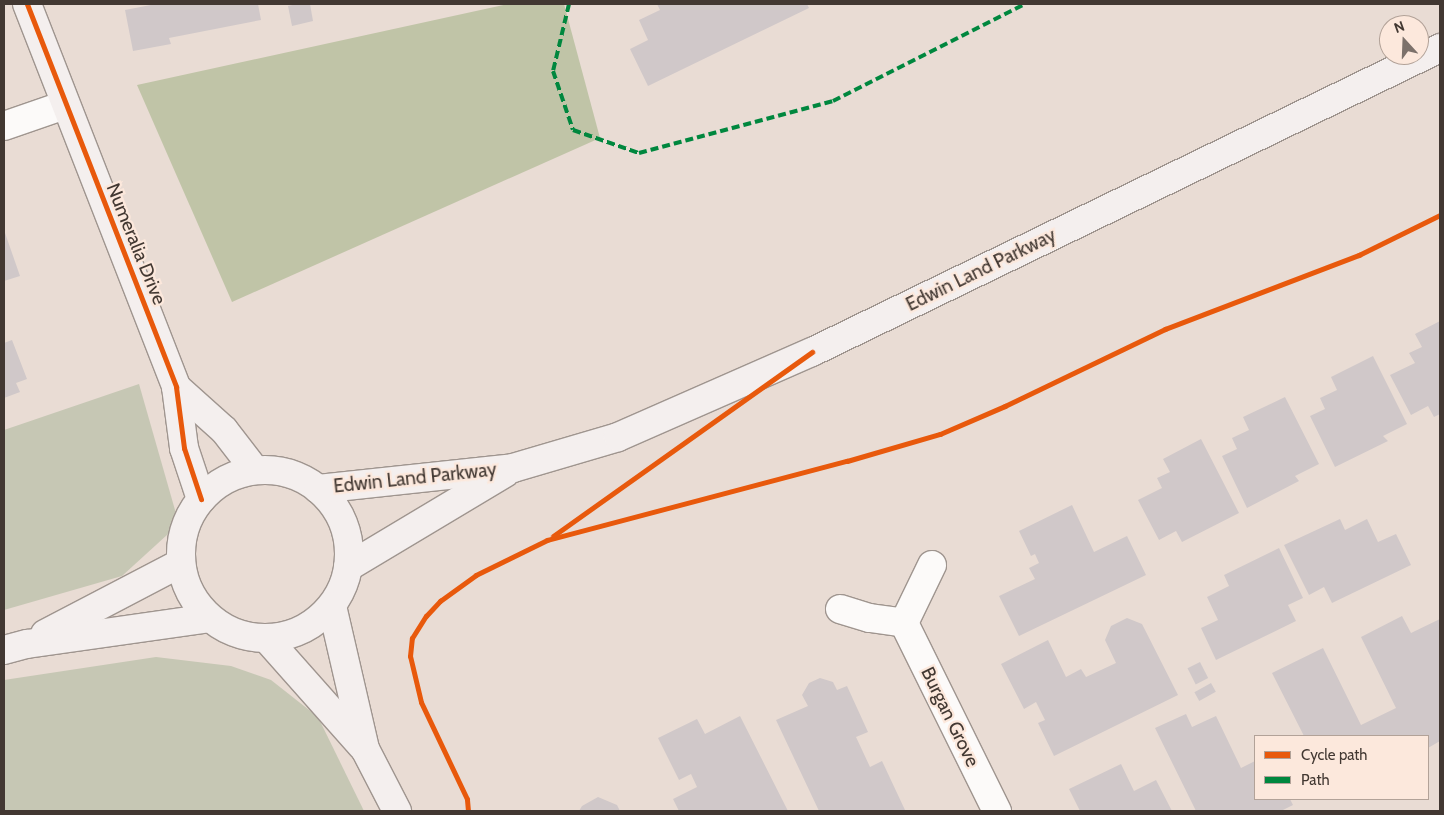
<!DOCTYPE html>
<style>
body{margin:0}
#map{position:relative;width:1444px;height:815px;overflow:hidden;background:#e9dcd4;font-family:Cabin,sans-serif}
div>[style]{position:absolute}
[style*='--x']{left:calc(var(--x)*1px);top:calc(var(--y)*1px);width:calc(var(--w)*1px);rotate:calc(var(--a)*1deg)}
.green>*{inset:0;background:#c6c7b4}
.forest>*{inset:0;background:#c0c4a7}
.building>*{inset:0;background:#d0c8c9;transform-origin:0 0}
.roads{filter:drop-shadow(1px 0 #9f958f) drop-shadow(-1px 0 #9f958f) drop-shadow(0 1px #9f958f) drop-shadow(0 -1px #9f958f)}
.street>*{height:28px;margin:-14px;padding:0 14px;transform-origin:14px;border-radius:14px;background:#fcfaf9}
.secondary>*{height:28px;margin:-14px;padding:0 14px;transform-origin:14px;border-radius:14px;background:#f4efee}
.secondary>.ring{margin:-14px;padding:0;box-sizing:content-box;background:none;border:28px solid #f4efee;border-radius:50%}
.quiet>*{height:4px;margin-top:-2px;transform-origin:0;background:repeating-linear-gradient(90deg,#00873e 0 8px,transparent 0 12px)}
.cycleway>*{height:5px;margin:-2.5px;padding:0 2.5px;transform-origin:2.5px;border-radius:2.5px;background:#e8590c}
span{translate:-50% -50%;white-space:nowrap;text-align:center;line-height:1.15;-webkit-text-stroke:4.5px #fce8dc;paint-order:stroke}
.street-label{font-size:19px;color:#423832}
.frame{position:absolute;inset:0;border:5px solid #423832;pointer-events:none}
.legend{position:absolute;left:1254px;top:735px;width:175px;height:65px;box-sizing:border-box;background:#fce8dc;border:1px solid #b2a298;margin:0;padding:6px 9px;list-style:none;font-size:15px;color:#423832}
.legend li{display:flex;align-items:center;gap:10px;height:25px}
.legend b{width:25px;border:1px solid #b2a298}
.north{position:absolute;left:1379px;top:15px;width:50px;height:50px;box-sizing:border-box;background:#fce8dc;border:1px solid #b2a298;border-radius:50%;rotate:340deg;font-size:14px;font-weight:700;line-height:20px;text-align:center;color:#423832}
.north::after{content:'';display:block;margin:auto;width:18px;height:22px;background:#7c716b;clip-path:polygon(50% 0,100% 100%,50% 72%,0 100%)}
</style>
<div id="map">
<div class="green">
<div style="clip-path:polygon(139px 384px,179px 524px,122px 576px,4px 610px,4px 430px)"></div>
<div style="clip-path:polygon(156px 657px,231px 666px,271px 680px,318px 717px,364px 811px,4px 811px,4px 680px)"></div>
</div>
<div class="forest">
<div style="clip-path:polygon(508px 4px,564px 4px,600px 138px,232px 302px,137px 85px)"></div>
</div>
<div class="building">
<div style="clip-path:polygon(156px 4px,258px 4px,261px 20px,169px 38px,171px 44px,133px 51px,125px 10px)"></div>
<div style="clip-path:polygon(297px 4px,310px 4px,313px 21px,292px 26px,288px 6px)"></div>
<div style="clip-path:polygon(657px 4px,807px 4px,809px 8px,648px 86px,630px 49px,648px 40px,639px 20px,660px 10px)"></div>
<div style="clip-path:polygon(4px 230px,20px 276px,4px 281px)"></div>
<div style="clip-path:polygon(1440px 321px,1440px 414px,1434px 417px,1428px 406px,1411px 415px,1390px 375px,1415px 363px,1409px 353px,1422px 347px,1415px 334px)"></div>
<div style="clip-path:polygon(12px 340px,27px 379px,16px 383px,20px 392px,4px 398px,4px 343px)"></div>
<div style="clip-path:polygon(1373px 356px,1407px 424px,1383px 436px,1388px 441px,1335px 467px,1310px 416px,1325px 409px,1320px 398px,1337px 390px,1331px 377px)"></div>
<div style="clip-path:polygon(1285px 397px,1319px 464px,1295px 476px,1299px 481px,1247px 508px,1222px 456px,1237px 449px,1232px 438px,1249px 430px,1243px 417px)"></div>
<div style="clip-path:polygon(1201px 439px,1239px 513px,1182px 542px,1176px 531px,1159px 540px,1138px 500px,1162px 488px,1157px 478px,1170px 472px,1163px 459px)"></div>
<div style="clip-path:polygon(1072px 505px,1094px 552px,1127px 536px,1146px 575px,1019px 636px,999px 596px,1035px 579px,1029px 568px,1039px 563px,1035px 554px,1031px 556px,1019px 531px)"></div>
<div style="clip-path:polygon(1340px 519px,1345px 530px,1367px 519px,1378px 542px,1396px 534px,1411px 565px,1332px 603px,1324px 587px,1309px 595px,1284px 545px)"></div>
<div style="clip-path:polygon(1279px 548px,1303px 598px,1288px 605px,1296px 621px,1216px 660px,1201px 628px,1218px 620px,1207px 597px,1229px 586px,1224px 575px)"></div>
<div style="clip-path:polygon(1402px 616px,1411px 633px,1440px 619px,1440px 741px,1428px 748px,1428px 736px,1304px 736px,1272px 673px,1323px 648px,1361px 725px,1396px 708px,1361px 637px)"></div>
<div style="clip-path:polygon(1127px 618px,1142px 624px,1178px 695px,1054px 756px,1038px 723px,1045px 720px,1036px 702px,1024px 709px,1001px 664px,1048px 640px,1066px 677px,1081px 669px,1086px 677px,1116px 663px,1105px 640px,1111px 626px)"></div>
<div style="left:1200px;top:662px;width:18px;height:14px;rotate:63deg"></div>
<div style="clip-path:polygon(820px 678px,833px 682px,837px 690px,847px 686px,868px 732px,856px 737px,870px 767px,882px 761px,905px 810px,819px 811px,776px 720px,808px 706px,802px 695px,809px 683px)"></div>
<div style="left:1211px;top:683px;width:10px;height:19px;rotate:61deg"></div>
<div style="clip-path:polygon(1186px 714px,1192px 727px,1216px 716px,1241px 768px,1255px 761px,1255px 799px,1290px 799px,1293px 805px,1281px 811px,1196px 811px,1155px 728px)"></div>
<div style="clip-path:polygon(740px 716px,788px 811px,679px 811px,673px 799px,697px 787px,691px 774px,679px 780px,658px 738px,697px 719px,705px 734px)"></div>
<div style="clip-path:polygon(1121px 764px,1134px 791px,1156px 780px,1172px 811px,1080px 811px,1069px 789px)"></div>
<div style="clip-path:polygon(598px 797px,617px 805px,620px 811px,579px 811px,582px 806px)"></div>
</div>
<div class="roads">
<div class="street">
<div style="--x:4;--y:126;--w:65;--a:-19"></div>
<div style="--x:932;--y:565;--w:64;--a:115.8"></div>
<div style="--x:904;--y:623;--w:210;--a:63.7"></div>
<div style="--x:840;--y:609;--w:31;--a:17"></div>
<div style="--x:870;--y:618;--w:34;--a:8"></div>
</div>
<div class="secondary">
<div style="--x:27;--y:4;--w:411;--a:68.7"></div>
<div style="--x:176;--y:387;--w:62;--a:82.5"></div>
<div style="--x:184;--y:448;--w:54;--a:71.6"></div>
<div style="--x:176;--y:387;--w:64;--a:41.9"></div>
<div style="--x:224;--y:430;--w:49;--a:52.4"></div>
<div class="ring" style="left:181px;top:470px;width:140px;height:140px"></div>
<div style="--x:318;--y:489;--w:196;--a:-6.1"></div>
<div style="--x:513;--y:468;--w:109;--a:-16.4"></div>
<div style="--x:618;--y:437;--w:212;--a:-23.7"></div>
<div style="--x:812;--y:352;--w:698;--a:-25.83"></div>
<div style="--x:348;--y:567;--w:183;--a:-30.9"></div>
<div style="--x:332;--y:606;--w:147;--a:77"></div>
<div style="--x:365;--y:749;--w:70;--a:62.7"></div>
<div style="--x:45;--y:634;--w:153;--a:-27.6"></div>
<div style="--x:267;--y:639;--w:143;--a:48.4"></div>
<div style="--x:4;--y:650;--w:24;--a:-15"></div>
<div style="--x:27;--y:644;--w:184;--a:-8.1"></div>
</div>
</div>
<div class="quiet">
<div style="--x:569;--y:4;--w:69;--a:103.4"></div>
<div style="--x:553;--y:71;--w:62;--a:71.3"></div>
<div style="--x:573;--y:130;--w:70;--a:19.2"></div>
<div style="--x:639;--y:153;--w:201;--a:-15"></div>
<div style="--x:833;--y:101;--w:215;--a:-26.8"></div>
</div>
<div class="cycleway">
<div style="--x:27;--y:4;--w:411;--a:68.7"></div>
<div style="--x:176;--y:387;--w:62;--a:82.5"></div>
<div style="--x:184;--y:448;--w:54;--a:71.6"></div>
<div style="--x:553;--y:536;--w:318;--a:-35.4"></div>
<div style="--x:468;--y:811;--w:12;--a:-95"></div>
<div style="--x:467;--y:799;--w:107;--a:-115.4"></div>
<div style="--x:421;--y:702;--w:47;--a:-103.4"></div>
<div style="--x:410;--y:656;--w:18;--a:-84"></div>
<div style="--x:412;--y:638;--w:26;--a:-58"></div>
<div style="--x:426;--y:616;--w:21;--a:-47"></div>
<div style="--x:440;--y:601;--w:44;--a:-35.8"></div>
<div style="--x:476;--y:575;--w:79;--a:-26.2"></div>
<div style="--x:547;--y:540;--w:310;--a:-14.8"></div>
<div style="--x:847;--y:461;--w:97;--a:-16.2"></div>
<div style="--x:940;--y:434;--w:71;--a:-23.3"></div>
<div style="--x:1005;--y:406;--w:178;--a:-25.7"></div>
<div style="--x:1165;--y:329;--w:208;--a:-20.9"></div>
<div style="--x:1359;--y:255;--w:90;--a:-26.3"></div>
</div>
<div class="street-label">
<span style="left:136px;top:244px;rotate:68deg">Numeralia Drive</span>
<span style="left:981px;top:270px;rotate:-26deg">Edwin Land Parkway</span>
<span style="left:415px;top:478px;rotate:-6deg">Edwin Land Parkway</span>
<span style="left:950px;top:717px;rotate:64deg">Burgan Grove</span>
</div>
<div class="frame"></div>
<ul class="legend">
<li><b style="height:6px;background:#e8590c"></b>Cycle path</li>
<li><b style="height:6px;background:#00873e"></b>Path</li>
</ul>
<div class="north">N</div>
</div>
